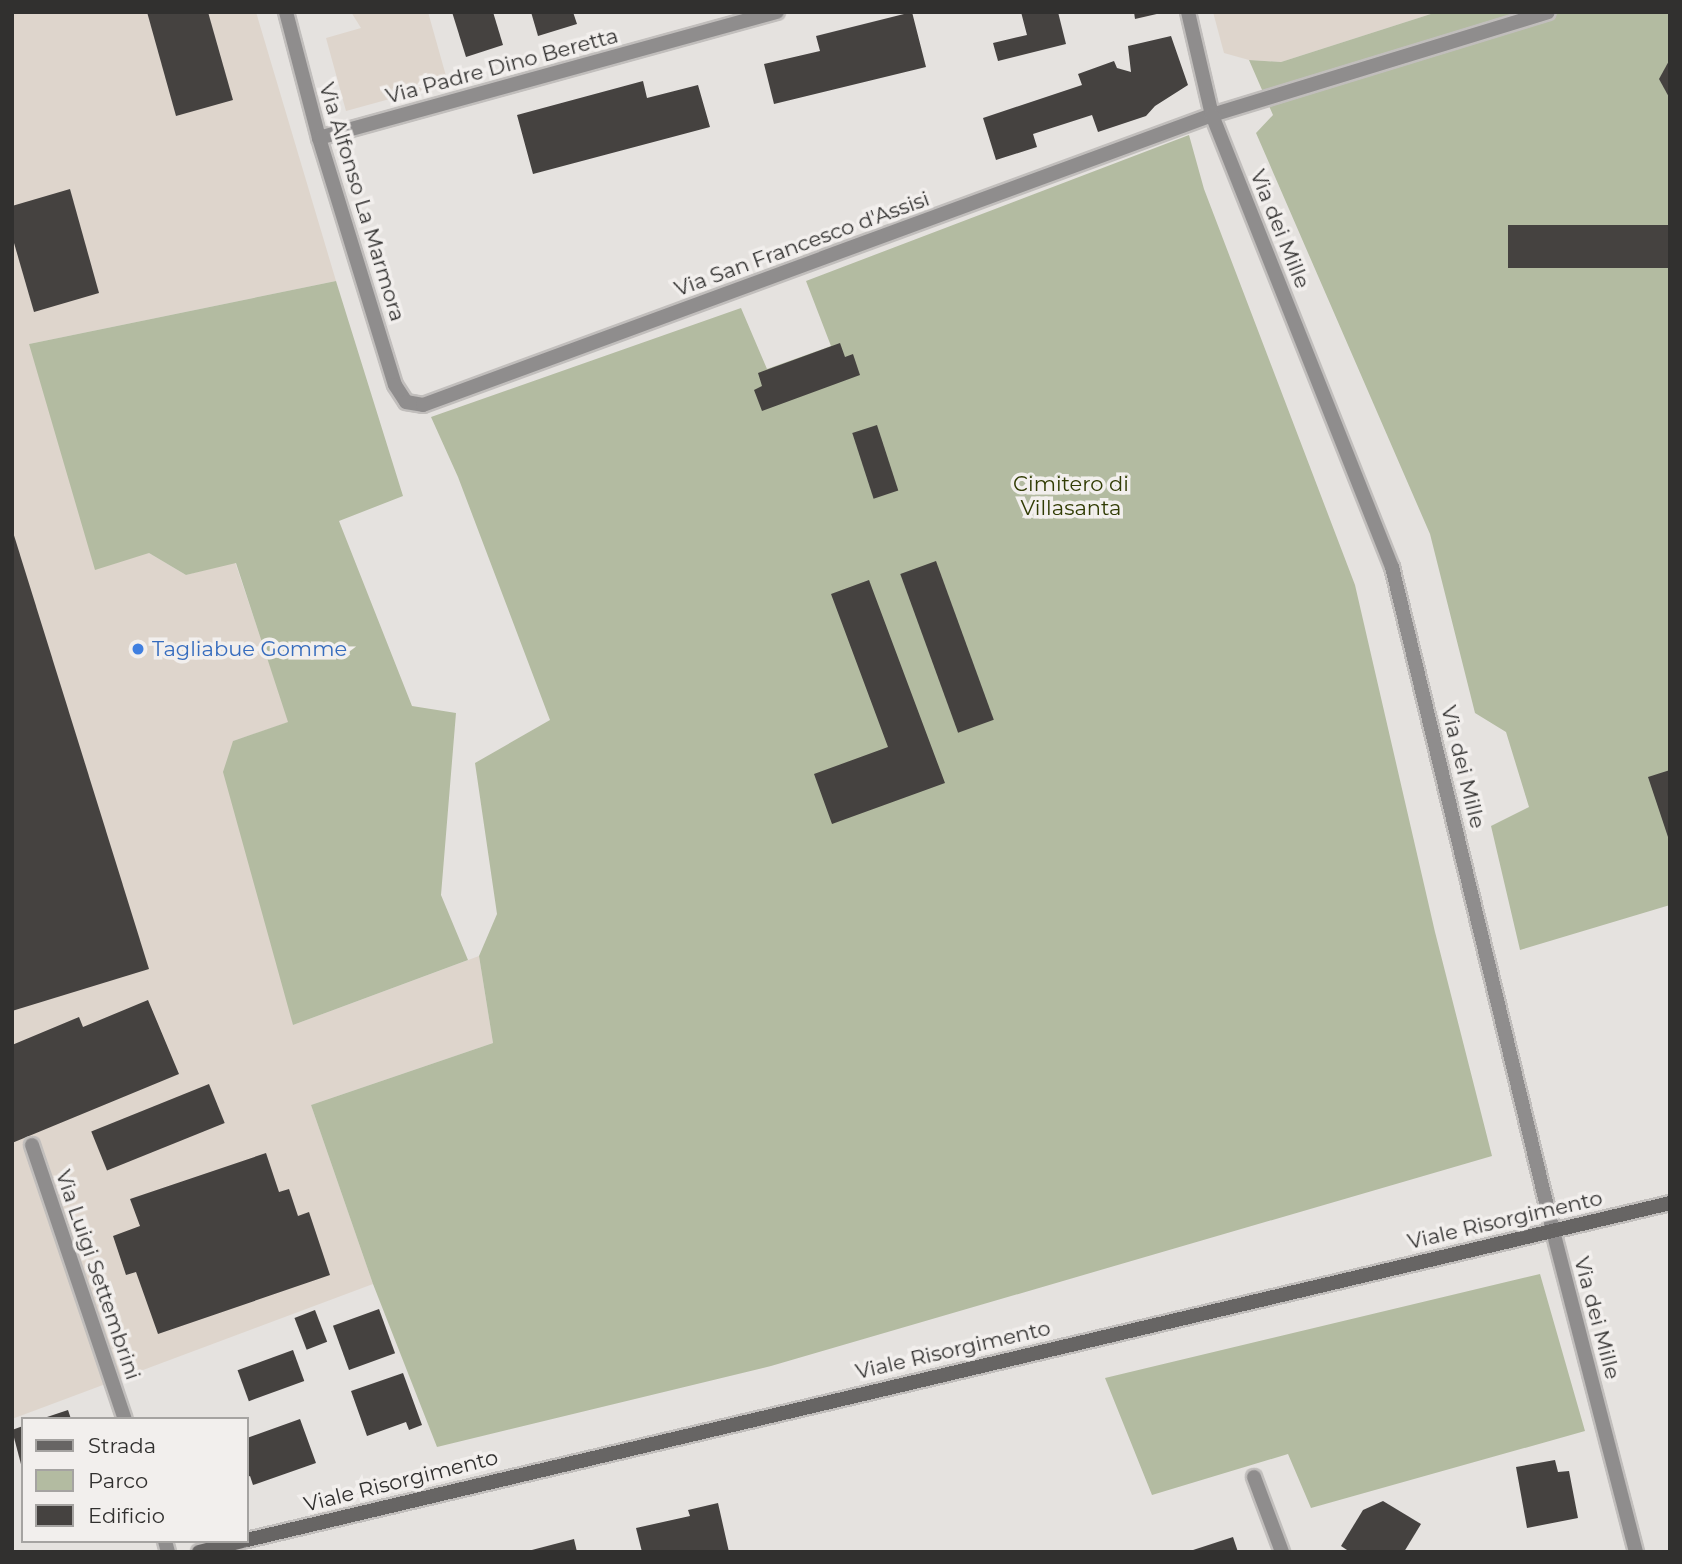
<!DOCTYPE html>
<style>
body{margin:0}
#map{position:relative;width:1682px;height:1564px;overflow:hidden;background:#e5e2df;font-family:Montserrat,sans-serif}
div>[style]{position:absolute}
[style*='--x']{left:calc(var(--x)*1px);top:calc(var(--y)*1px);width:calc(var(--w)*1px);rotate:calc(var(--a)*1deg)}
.built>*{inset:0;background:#ded5cc}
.green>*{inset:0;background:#b3bba1}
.building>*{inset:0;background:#454240;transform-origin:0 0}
.roads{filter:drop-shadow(2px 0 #c1bebc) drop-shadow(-2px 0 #c1bebc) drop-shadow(0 2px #c1bebc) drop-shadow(0 -2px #c1bebc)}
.street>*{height:14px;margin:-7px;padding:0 7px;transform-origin:7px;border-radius:7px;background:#8f8d8d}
.secondary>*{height:14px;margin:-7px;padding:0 7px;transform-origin:7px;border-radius:7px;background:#676564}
.dots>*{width:19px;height:19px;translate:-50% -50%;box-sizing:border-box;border:4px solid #f2efed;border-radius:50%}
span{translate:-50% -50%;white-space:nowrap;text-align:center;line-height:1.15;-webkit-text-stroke:7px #f2efed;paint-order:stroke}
.street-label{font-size:21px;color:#31302f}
.park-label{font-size:21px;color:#313c04}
.shop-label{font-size:21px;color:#366cbe}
.left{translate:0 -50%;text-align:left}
.frame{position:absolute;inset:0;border:14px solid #31302f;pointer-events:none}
.legend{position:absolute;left:21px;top:1417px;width:228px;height:126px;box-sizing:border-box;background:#f2efed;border:2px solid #a5a3a1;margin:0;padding:9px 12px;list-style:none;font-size:21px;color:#31302f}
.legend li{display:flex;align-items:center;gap:14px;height:35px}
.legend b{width:35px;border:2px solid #a5a3a1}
</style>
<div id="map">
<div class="built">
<div style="clip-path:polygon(12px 12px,256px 12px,336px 281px,29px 344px,149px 553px,186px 575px,235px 562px,289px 722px,233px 741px,293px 1025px,479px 956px,493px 1043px,311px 1105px,373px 1284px,12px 1419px)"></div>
<div style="clip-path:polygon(351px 12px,428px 12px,448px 83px,346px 111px,326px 38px,361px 28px)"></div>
<div style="clip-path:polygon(1213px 12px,1437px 12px,1281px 62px,1249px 60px,1224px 53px)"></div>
</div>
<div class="green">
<div style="clip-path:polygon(1437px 12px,1670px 12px,1670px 905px,1520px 950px,1491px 826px,1529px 807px,1506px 732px,1475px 713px,1430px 534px,1256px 133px,1273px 115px,1249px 60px,1281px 62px)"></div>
<div style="clip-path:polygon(1189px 135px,1204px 189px,1355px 585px,1435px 932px,1492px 1156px,771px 1366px,437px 1447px,373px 1284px,311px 1105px,493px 1043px,479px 956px,497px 914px,475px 763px,550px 720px,458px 477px,431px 417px,741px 308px,767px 369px,831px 346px,806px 281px)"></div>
<div style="clip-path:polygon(336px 281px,403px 496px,339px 521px,412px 706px,456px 713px,441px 895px,468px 960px,293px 1025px,223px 772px,233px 741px,288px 722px,236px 563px,186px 575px,149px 553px,95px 570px,29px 344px)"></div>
<div style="clip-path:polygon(1540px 1274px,1585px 1431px,1311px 1508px,1288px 1454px,1152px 1495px,1105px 1378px)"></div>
</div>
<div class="building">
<div style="clip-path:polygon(147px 12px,208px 12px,233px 100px,176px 116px)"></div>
<div style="clip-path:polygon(452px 12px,493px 12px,503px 45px,466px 57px)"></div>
<div style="clip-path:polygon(531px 12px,573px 12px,577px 24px,538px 36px)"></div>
<div style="clip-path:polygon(912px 12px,926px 67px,774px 104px,764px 64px,820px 51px,816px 36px)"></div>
<div style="clip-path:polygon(1021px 12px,1058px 12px,1066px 44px,998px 61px,993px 43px,1027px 35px)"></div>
<div style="clip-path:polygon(1134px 12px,1161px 12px,1161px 13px,1135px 19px)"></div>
<div style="clip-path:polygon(1171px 36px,1188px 85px,1155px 106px,1146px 116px,1098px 132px,1092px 115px,1033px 134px,1037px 147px,996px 160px,983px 118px,1082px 85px,1078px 74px,1114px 61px,1117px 68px,1131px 72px,1128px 46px)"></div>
<div style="clip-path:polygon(1670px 59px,1670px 99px,1659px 79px)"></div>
<div style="clip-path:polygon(643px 81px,647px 98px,698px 85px,710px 127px,533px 174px,517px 115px)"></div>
<div style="clip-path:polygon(70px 189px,99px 293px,34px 312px,12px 236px,12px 206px)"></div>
<div style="left:1670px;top:225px;width:43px;height:162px;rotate:90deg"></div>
<div style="clip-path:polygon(840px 343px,845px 357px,853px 354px,860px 375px,762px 411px,754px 390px,762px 386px,758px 373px)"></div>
<div style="left:877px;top:425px;width:69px;height:26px;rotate:72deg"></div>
<div style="clip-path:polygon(12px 529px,149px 969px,12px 1011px)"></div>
<div style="left:936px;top:561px;width:169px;height:38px;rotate:70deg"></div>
<div style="clip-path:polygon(869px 580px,945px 783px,832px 824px,814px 774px,888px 747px,831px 594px)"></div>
<div style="clip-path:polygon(1670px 770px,1670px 839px,1669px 840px,1648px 777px)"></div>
<div style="clip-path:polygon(148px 1000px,179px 1074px,12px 1143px,12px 1045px,79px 1017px,83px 1027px)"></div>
<div style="left:209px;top:1084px;width:42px;height:127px;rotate:68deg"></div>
<div style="clip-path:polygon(266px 1153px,279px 1192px,289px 1189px,298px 1216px,309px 1212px,330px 1275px,158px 1334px,136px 1272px,126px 1275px,113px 1236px,140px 1226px,130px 1199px)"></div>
<div style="left:379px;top:1309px;width:47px;height:49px;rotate:70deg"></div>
<div style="left:315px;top:1310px;width:34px;height:22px;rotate:69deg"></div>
<div style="left:293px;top:1350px;width:33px;height:59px;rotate:70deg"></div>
<div style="clip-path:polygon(403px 1373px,422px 1425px,409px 1430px,406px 1422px,367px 1436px,351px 1391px)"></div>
<div style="clip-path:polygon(68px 1410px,71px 1419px,44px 1419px,44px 1418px)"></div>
<div style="clip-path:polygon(300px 1419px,316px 1463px,253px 1485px,250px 1476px,247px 1477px,247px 1438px)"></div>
<div style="clip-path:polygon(23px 1426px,23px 1468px,22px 1468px,12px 1430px)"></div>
<div style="clip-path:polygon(1555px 1460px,1558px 1472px,1569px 1471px,1578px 1518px,1527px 1528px,1516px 1467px)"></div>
<div style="clip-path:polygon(1383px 1501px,1421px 1524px,1404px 1552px,1350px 1552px,1341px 1546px,1363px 1510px)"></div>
<div style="clip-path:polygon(718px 1503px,729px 1552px,642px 1552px,636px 1528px,690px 1516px,688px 1510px)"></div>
<div style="clip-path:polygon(1233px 1537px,1238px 1552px,1190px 1552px,1190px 1551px)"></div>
<div style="clip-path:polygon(574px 1539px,577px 1552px,528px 1552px,528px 1551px)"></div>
</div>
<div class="roads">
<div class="street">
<div style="--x:286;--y:12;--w:130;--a:75.3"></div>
<div style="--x:319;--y:138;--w:258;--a:72.9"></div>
<div style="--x:395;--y:385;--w:20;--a:57"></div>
<div style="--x:406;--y:402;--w:17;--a:10"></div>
<div style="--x:423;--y:405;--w:841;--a:-20.18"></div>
<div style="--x:1212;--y:115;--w:351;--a:-17"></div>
<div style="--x:1188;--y:12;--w:106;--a:76.9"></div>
<div style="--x:1212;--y:115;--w:487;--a:68.3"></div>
<div style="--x:1392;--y:567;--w:683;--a:76.37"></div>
<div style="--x:1553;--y:1231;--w:332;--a:75.5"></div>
<div style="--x:319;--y:138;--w:475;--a:-15.4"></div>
<div style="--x:32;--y:1145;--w:289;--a:71.3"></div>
<div style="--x:1254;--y:1477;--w:80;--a:69.5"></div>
<div style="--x:165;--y:1541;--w:11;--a:75"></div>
</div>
<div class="secondary">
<div style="--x:247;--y:1540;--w:1462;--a:-13.32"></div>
<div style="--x:199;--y:1552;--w:44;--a:-14.3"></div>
</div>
</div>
<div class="dots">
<div style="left:138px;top:649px;background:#3f7fe0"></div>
</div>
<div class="street-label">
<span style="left:502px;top:66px;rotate:-15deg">Via Padre Dino Beretta</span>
<span style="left:362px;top:202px;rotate:73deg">Via Alfonso La Marmora</span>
<span style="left:1280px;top:229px;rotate:68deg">Via dei Mille</span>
<span style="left:802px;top:244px;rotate:-20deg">Via San Francesco d'Assisi</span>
<span style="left:1463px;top:767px;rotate:76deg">Via dei Mille</span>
<span style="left:1505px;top:1220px;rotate:-13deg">Viale Risorgimento</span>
<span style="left:98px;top:1275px;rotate:71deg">Via Luigi Settembrini</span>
<span style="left:1597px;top:1318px;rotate:75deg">Via dei Mille</span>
<span style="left:953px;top:1350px;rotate:-13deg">Viale Risorgimento</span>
<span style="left:401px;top:1481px;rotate:-14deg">Viale Risorgimento</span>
</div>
<div class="park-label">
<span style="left:1071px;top:496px">Cimitero di<br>Villasanta</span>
</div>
<div class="shop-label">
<span class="left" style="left:152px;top:649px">Tagliabue Gomme</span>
</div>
<div class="frame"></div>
<ul class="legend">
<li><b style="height:9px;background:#676564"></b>Strada</li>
<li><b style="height:19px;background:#b3bba1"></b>Parco</li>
<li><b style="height:19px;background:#454240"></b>Edificio</li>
</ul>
</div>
